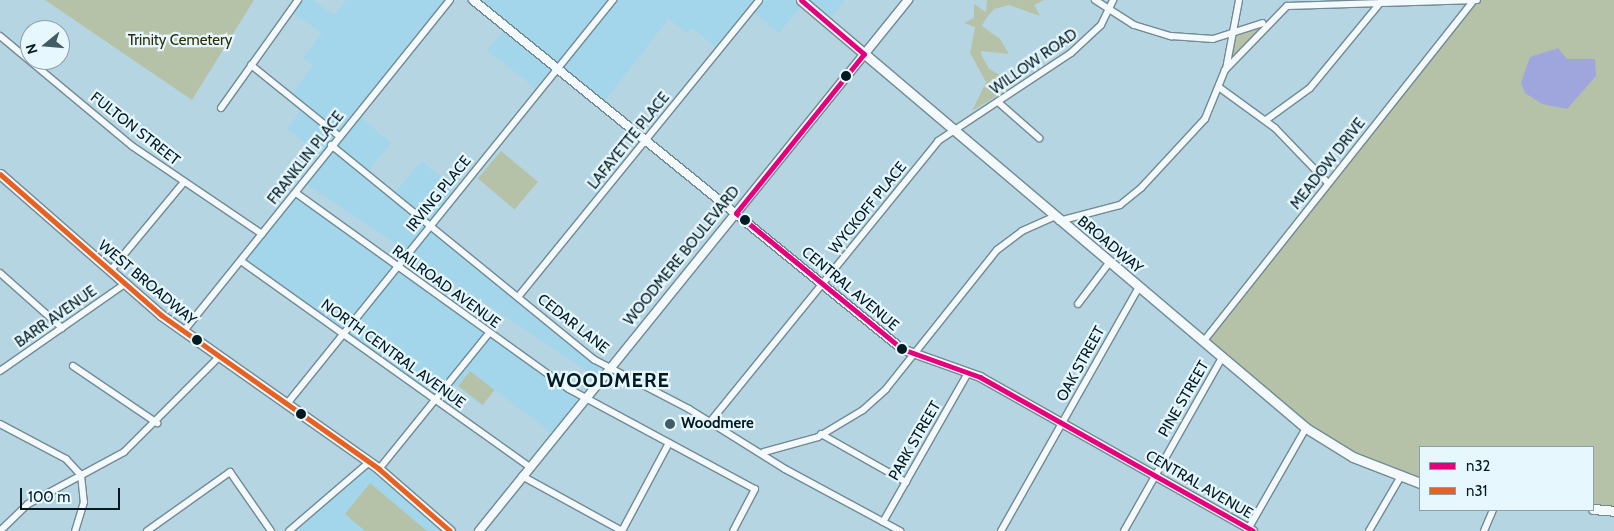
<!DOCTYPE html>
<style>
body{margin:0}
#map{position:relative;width:1614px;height:531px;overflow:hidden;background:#b6d5e2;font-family:Cabin,sans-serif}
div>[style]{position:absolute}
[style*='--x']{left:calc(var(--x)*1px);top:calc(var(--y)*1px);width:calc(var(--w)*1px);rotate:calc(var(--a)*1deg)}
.built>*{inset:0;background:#a3d6eb}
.green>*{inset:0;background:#b6c2a8;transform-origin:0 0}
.water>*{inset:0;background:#9fa6de}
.roads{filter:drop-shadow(1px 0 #718a94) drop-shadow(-1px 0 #718a94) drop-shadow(0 1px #718a94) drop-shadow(0 -1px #718a94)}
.minor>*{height:6px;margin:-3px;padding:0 3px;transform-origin:3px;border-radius:3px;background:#f4f9fb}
.tertiary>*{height:8px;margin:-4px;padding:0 4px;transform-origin:4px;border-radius:4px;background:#f4f9fb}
.secondary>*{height:9px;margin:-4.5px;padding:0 4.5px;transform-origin:4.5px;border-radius:4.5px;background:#f4f9fb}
.bus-1>*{height:5px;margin:-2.5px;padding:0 2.5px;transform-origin:2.5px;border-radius:2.5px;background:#e5007d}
.bus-2>*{height:5px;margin:-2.5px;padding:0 2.5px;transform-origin:2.5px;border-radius:2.5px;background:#e66122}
.dots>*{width:14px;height:14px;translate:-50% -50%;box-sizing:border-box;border:2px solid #e6f7fe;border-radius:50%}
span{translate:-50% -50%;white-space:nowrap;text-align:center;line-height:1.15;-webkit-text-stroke:4.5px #e6f7fe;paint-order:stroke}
.park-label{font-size:15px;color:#2f2c04}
.street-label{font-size:15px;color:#031a22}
.poi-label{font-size:15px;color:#031a22;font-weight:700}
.left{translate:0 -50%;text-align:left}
.district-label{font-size:20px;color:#031a22;font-weight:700;letter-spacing:1px}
.legend{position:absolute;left:1419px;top:446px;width:175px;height:65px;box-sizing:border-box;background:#e6f7fe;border:1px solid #8b9fa6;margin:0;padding:6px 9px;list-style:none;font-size:15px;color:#031a22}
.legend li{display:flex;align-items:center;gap:10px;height:25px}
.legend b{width:25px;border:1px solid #8b9fa6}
.north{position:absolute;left:20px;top:20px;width:50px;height:50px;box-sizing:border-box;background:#e6f7fe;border:1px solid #8b9fa6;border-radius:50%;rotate:253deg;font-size:14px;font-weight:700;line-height:20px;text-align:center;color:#031a22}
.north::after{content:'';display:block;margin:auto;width:18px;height:22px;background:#425b65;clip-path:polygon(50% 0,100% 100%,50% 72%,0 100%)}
.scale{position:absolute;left:20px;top:488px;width:100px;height:22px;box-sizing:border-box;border:2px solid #031a22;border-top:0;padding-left:6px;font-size:15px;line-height:18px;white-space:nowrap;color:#031a22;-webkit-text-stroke:4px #e6f7fe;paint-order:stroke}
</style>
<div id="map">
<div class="built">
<div style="clip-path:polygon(298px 0,313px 0,334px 15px,346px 0,453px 0,358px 115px,391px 143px,366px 173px,393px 195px,422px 161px,459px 192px,429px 226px,608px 368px,598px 378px,301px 181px,321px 155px,287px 129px,303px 107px,291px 96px,313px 65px,303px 58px,322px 33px,289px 11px)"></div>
<div style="clip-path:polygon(472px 0,845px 0,827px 22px,804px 3px,779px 33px,751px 10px,719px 50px,692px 28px,687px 33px,669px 19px,602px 104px,559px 69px,541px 93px,487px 50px,508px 26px)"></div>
<div style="clip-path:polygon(296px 193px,587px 396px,555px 435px,495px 390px,482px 406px,451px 381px,435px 403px,241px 261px)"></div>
<div style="clip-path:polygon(368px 469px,443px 531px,296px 531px)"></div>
</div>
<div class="green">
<div style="clip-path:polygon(45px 0,254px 0,192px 100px)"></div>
<div style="clip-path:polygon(987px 0,1044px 0,1034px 5px,1040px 16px,1009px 5px,994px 9px,985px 20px,982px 26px,1000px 39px,1009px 54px,981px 51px,982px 56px,989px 69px,1005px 78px,1008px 89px,972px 111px,986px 82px,970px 53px,975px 27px,964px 23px,974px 18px,974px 4px,986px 12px)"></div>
<div style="clip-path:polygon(1472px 0,1614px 0,1614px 510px,1593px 509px,1593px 447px,1420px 447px,1420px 481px,1325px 438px,1208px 340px)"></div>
<div style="clip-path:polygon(1261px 28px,1227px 66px,1231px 38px)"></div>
<div style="left:501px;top:151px;width:48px;height:36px;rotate:40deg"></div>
<div style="left:470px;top:371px;width:31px;height:19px;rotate:38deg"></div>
<div style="clip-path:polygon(370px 483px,427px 531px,365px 531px,345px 514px)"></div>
</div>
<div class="water">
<div style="clip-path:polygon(1558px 48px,1567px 59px,1595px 59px,1596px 76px,1567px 109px,1542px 104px,1525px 93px,1521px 83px,1530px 57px)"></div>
</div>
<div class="roads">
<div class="minor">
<div style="--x:1095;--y:0;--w:46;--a:32.7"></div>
<div style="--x:1134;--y:25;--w:39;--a:17"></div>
<div style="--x:1171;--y:36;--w:42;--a:4.1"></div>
<div style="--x:1213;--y:39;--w:52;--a:-17.7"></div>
<div style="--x:0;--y:36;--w:172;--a:39.8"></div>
<div style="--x:132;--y:146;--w:157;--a:34.1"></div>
<div style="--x:251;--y:65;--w:113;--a:38.9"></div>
<div style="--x:1226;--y:69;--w:70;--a:-79.3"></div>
<div style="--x:1220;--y:88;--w:68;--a:36"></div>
<div style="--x:1275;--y:128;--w:76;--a:46.1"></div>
<div style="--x:998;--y:102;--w:55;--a:41.3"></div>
<div style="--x:221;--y:108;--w:133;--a:-54.5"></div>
<div style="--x:1266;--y:120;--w:54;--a:-36"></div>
<div style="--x:1310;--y:88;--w:112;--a:-50.5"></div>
<div style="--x:331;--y:145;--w:340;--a:39.2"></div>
<div style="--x:595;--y:360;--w:106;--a:27.5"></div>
<div style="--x:689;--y:409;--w:113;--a:32"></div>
<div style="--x:785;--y:469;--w:131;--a:28.3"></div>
<div style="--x:296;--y:193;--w:336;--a:35.7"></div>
<div style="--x:569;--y:389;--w:211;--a:28.3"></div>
<div style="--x:755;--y:489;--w:47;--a:117.6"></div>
<div style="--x:1059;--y:221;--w:63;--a:-14.7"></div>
<div style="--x:1120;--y:205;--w:27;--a:-39"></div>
<div style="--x:1141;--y:188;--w:94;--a:-47.2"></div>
<div style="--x:1205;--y:119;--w:53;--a:-67.8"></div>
<div style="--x:1225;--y:70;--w:89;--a:-45.9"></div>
<div style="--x:1287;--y:6;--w:190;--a:-1.8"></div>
<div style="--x:241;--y:261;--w:355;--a:35.5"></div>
<div style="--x:111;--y:270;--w:114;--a:-50.3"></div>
<div style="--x:0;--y:273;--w:83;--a:41.6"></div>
<div style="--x:518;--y:297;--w:382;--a:-50.9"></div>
<div style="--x:1078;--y:304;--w:51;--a:-52.9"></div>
<div style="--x:183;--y:332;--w:426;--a:-51.2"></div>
<div style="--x:1203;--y:342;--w:434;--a:-51.6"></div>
<div style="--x:73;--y:366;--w:102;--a:34.2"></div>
<div style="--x:0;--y:371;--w:154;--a:-34.9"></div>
<div style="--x:286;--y:405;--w:521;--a:-51.08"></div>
<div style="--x:710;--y:422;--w:362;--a:-50.9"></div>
<div style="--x:938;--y:141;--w:159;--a:-33.5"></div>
<div style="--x:1071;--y:53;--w:41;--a:-43"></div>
<div style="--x:1101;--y:25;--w:28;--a:-64"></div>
<div style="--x:0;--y:424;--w:75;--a:27.9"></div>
<div style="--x:66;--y:459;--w:22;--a:47"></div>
<div style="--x:81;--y:475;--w:27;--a:84"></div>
<div style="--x:84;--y:502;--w:30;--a:107"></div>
<div style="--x:821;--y:434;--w:98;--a:29.5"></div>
<div style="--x:764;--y:452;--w:56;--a:-15.5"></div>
<div style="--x:818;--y:437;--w:52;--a:-31"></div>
<div style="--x:863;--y:410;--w:31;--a:-42"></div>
<div style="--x:886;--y:389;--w:178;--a:-51.4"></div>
<div style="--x:997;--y:250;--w:31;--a:-37"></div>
<div style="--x:1022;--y:231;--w:35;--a:-24"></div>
<div style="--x:379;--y:469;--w:175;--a:-51"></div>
<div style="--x:522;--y:476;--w:114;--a:28.8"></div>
<div style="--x:883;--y:522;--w:172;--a:-60.3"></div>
<div style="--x:0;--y:531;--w:39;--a:-44"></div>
<div style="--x:28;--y:504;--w:109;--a:-28.4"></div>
<div style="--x:124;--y:452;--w:133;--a:-45"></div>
<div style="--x:147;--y:531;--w:102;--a:-35.4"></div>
<div style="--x:230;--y:472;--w:72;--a:55.2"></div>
<div style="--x:289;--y:531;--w:104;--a:-40.7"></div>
<div style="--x:622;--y:531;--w:100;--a:-61.9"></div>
<div style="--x:1001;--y:531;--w:280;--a:-60.5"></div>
<div style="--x:1124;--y:531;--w:199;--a:-60.5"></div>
<div style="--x:1247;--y:531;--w:119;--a:-60.2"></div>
<div style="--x:1369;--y:531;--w:64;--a:-59.8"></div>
<div style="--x:1484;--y:531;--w:23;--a:-67"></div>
</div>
<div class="tertiary">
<div style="--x:473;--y:0;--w:553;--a:39.13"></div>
<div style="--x:902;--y:349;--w:83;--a:19.7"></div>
<div style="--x:980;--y:377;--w:313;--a:29.4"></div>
<div style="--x:479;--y:531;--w:683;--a:-51.06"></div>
</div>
<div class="secondary">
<div style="--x:801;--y:0;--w:662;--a:40.28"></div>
<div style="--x:1306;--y:428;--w:55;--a:31.7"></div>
<div style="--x:1353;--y:457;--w:72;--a:21.2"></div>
<div style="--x:0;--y:174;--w:214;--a:41.2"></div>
<div style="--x:161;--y:315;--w:267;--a:35.2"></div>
<div style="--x:379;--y:469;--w:94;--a:41.1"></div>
<div style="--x:1593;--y:509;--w:21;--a:5"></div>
</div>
</div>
<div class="bus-1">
<div style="--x:801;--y:0;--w:83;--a:40.6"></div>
<div style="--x:736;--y:213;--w:215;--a:39.3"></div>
<div style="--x:902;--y:349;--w:83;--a:19.7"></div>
<div style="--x:980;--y:377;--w:313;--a:29.4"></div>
<div style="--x:736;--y:213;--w:204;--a:-51.2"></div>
</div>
<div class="bus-2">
<div style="--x:0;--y:174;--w:214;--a:41.2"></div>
<div style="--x:161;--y:315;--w:267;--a:35.2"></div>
<div style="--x:379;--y:469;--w:94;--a:41.1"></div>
</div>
<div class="dots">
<div style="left:846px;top:76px;background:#031a22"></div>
<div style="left:745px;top:220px;background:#031a22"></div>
<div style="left:197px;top:340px;background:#031a22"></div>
<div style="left:902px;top:349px;background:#031a22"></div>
<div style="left:301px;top:414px;background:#031a22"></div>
<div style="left:670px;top:424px;background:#425b65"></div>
</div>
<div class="park-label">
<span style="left:180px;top:41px">Trinity Cemetery</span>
</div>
<div class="street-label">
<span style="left:1034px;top:62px;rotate:-35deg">WILLOW ROAD</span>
<span style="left:135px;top:129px;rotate:38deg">FULTON STREET</span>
<span style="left:629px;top:141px;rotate:-51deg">LAFAYETTE PLACE</span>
<span style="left:306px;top:158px;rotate:-52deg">FRANKLIN PLACE</span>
<span style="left:1328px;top:164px;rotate:-52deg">MEADOW DRIVE</span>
<span style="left:439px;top:194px;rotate:-51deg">IRVING PLACE</span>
<span style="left:868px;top:208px;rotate:-51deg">WYCKOFF PLACE</span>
<span style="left:1110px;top:245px;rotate:40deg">BROADWAY</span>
<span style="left:682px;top:256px;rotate:-51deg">WOODMERE BOULEVARD</span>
<span style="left:147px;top:283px;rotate:40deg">WEST BROADWAY</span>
<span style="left:446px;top:287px;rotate:36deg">RAILROAD AVENUE</span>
<span style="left:850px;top:289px;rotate:40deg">CENTRAL AVENUE</span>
<span style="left:56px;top:317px;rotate:-35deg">BARR AVENUE</span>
<span style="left:573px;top:324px;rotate:38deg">CEDAR LANE</span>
<span style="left:393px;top:354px;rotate:36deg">NORTH CENTRAL AVENUE</span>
<span style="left:1081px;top:364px;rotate:-61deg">OAK STREET</span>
<span style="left:1184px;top:399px;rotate:-60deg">PINE STREET</span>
<span style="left:915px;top:441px;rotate:-60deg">PARK STREET</span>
<span style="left:1199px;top:485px;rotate:30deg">CENTRAL AVENUE</span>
</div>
<div class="poi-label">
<span class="left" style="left:681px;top:424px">Woodmere</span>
</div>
<div class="district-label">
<span style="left:608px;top:380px">WOODMERE</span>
</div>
<ul class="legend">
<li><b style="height:6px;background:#e5007d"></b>n32</li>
<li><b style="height:6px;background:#e66122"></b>n31</li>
</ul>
<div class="north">N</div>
<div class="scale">100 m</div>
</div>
